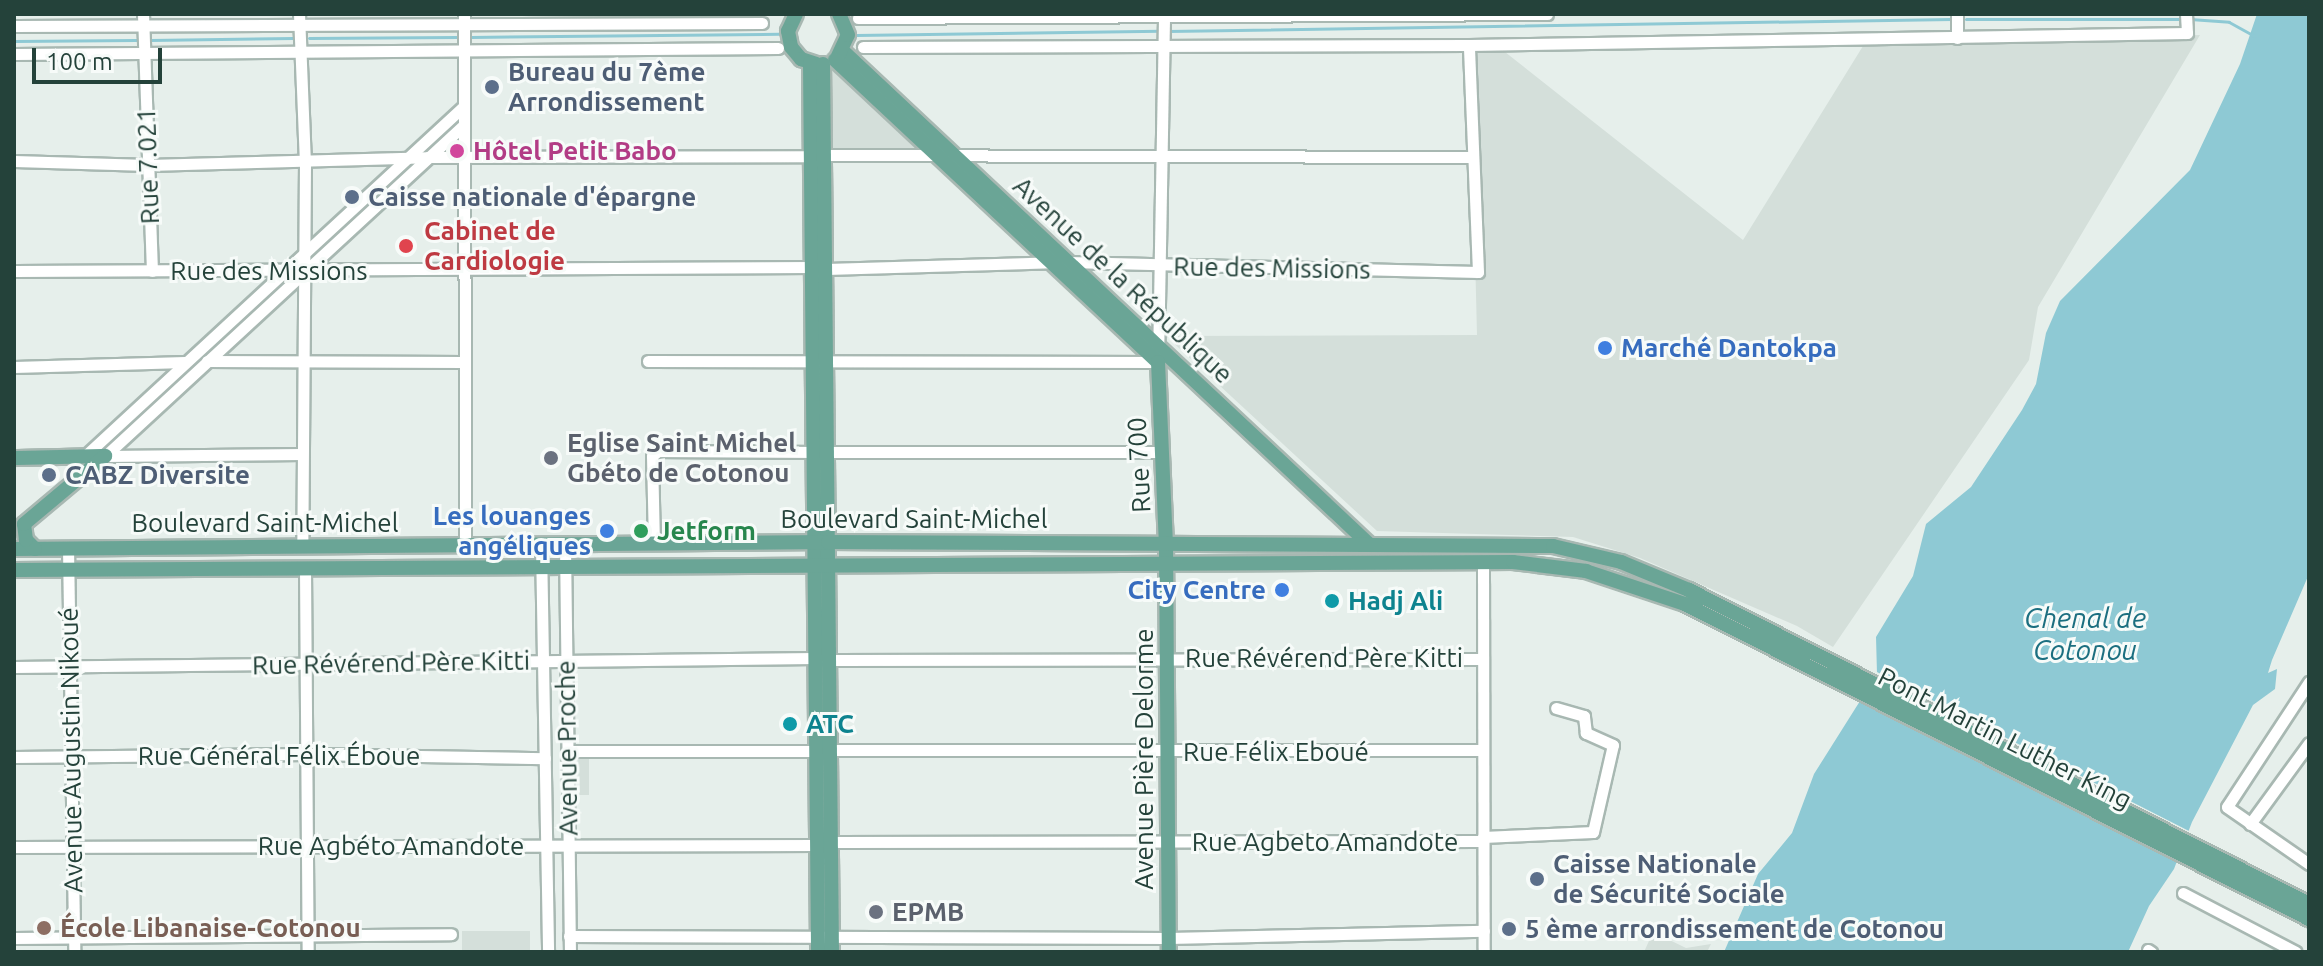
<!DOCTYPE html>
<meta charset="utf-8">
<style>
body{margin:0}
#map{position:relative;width:2323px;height:966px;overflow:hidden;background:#e6efeb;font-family:Ubuntu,sans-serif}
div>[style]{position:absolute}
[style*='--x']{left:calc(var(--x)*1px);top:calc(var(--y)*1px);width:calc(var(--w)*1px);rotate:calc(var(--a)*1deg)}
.built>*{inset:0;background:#d4dfda;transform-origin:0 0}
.water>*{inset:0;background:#8ec9d4}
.pier>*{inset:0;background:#e6efeb;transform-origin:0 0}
.stream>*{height:3px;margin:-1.5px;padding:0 1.5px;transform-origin:1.5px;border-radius:1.5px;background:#8ec9d4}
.roads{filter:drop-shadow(2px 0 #a8b8b2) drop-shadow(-2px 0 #a8b8b2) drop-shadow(0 2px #a8b8b2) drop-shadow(0 -2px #a8b8b2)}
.minor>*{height:11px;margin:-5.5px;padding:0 5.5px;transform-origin:5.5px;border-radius:5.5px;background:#fff}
.major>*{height:14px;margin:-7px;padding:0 7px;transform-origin:7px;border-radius:7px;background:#6aa596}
.dots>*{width:22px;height:22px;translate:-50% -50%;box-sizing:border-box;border:4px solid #f7fbf9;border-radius:50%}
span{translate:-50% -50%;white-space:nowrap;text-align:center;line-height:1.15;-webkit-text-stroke:6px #f7fbf9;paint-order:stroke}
.service-label{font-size:26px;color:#4e5e75;font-weight:700}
.left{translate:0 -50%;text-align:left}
.hotel-label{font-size:26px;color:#b23c85;font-weight:700}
.street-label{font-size:26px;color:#24423a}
.health-label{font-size:26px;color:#be3a42;font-weight:700}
.shop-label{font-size:26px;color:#366cbe;font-weight:700}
.right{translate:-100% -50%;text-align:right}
.worship-label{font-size:26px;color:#5b616d;font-weight:700}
.leisure-label{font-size:26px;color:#27864d;font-weight:700}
.culture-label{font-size:26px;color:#0d838f;font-weight:700}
.education-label{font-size:26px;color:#785e54;font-weight:700}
.water-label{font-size:28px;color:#1c6f80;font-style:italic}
.frame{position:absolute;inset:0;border:16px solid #24423a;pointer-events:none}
.scale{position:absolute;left:32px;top:48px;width:130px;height:36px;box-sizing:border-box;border:4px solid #24423a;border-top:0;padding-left:10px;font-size:24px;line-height:28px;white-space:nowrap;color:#24423a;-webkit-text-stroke:6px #f7fbf9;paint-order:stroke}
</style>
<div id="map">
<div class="built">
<div style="clip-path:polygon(2200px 35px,2038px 307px,2029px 360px,1833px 647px,1797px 626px,1640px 558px,1573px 537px,1377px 531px,1166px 336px,1477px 335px,1470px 51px,1505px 52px,1743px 240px,1863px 46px)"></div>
<div style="clip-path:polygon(828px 70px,839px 70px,925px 151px,831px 151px)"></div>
<div style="left:570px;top:759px;width:19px;height:36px"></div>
<div style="left:462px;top:931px;width:68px;height:21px"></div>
<div style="clip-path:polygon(1653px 932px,1686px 948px,1711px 944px,1707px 952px,1644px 952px)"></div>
</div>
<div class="water">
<div style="clip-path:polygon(2257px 14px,2309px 14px,2309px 574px,2272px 660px,2268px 673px,2277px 669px,2275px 689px,2253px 705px,2192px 822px,2174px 869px,2149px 906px,2128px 952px,1724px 952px,1758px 874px,1792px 833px,1814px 774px,1877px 674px,1876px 637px,1913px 576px,1926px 524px,1971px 487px,2022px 410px,2036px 384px,2046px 333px,2060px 301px,2190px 170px,2240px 64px)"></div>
</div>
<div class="pier">
<div style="left:1873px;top:670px;width:359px;height:31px;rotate:27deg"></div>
</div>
<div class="stream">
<div style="--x:1966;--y:19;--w:216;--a:0"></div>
<div style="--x:2190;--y:19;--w:39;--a:4"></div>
<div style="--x:2229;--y:22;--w:29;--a:29"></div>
<div style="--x:1168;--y:31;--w:784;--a:-0.88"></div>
<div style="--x:856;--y:35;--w:304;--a:-0.8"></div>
<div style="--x:471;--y:37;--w:308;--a:-0.6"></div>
<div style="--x:309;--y:38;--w:148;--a:-0.4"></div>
<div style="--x:150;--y:40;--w:143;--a:-0.8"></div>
<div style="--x:14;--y:41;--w:122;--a:-0.5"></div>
</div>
<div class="roads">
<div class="minor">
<div style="--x:143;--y:14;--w:257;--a:88"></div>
<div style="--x:299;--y:14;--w:149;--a:87.7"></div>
<div style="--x:305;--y:163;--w:383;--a:90.4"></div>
<div style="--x:1957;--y:14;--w:24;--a:90"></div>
<div style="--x:464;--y:15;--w:530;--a:89.89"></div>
<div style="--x:858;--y:18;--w:689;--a:-0.33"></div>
<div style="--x:14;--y:26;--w:748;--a:-0.23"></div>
<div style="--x:863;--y:47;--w:606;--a:-0.19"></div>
<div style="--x:1469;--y:45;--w:718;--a:-0.96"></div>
<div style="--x:2187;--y:33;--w:19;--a:-93"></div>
<div style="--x:14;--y:54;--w:764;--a:-0.45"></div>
<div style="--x:824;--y:155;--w:648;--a:0.18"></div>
<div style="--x:14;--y:161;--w:134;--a:1.7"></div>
<div style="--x:148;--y:165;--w:280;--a:-1.6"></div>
<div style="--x:428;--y:157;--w:383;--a:-0.1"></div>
<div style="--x:826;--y:269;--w:242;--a:-1.7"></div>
<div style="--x:1068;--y:262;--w:410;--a:1.4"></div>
<div style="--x:1478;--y:272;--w:227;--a:-92.3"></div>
<div style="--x:14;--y:271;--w:798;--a:-0.29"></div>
<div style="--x:207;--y:361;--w:257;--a:0.2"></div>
<div style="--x:648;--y:361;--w:510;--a:0.11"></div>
<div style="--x:1158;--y:362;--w:348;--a:-89"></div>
<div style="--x:14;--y:367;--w:171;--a:-1.7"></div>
<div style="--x:827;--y:452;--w:335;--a:0"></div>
<div style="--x:87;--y:454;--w:513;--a:-42.71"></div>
<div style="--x:105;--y:456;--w:485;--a:-42.7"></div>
<div style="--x:105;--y:456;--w:197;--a:-0.6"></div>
<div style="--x:654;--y:544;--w:88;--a:-91.3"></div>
<div style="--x:652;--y:456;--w:8;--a:-40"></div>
<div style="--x:658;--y:451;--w:155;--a:0.4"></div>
<div style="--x:541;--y:545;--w:407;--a:89"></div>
<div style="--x:565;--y:545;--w:407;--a:89.3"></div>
<div style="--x:68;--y:548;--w:404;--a:89.1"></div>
<div style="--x:1483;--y:563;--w:389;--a:89.9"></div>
<div style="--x:305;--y:569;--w:383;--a:89.6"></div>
<div style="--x:829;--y:660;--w:653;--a:-0.09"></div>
<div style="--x:14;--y:667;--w:801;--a:-0.64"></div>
<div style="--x:2309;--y:682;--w:149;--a:123.3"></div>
<div style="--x:2227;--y:807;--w:100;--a:34.8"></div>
<div style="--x:830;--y:750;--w:652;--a:0"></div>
<div style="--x:567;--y:751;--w:249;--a:0"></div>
<div style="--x:14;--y:757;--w:293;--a:-0.6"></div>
<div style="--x:307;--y:754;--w:238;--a:1"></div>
<div style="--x:2250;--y:824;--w:100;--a:-53.9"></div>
<div style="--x:1483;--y:837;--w:110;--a:-2.6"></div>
<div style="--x:1593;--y:832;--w:89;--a:-77.1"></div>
<div style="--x:1613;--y:745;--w:30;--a:-156"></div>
<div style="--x:1586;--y:733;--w:17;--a:-97"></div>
<div style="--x:1584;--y:716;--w:29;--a:-164"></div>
<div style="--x:831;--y:842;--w:652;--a:-0.09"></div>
<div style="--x:14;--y:847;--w:803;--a:-0.14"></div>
<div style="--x:2183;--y:893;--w:127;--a:27.6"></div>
<div style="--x:569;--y:936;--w:600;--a:0.19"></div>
<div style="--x:1169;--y:938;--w:315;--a:-1.3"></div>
<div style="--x:14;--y:938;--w:437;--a:-0.5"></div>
<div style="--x:2148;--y:950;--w:4;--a:34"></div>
</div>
<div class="major">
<div style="--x:796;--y:14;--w:19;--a:115"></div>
<div style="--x:788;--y:31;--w:16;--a:79"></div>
<div style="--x:791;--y:47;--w:16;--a:50"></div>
<div style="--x:801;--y:59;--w:16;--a:18"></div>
<div style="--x:843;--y:51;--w:722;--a:43.15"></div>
<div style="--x:838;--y:56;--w:23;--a:-65"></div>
<div style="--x:848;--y:35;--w:23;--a:-113"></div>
<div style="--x:835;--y:60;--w:442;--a:43.1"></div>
<div style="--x:1158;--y:362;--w:181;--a:87.5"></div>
<div style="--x:1166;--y:543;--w:409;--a:89.6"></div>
<div style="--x:810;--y:63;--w:889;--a:89.48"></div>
<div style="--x:823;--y:64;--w:888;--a:89.42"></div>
<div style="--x:14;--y:458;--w:91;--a:-1.3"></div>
<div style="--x:14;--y:549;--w:814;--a:-0.49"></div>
<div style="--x:828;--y:542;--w:725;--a:0.32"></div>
<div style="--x:1553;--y:546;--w:70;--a:13.2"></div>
<div style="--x:1621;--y:562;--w:74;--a:22.4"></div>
<div style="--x:1689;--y:590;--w:695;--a:26.86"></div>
<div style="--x:35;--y:549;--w:13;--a:-135"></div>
<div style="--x:26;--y:540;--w:16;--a:-97"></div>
<div style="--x:24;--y:524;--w:106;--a:-40"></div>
<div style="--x:14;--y:570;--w:1499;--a:-0.31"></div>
<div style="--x:1513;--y:562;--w:74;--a:7"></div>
<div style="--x:1586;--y:571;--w:104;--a:18.4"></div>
<div style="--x:1685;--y:604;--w:699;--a:26.78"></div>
</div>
</div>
<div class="dots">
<div style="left:492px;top:87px;background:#5c6f8a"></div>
<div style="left:457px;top:151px;background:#d1479c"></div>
<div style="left:352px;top:197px;background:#5c6f8a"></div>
<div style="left:406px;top:246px;background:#e0444e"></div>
<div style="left:1605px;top:348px;background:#3f7fe0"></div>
<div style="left:551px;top:458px;background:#6b7280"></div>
<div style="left:49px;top:475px;background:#5c6f8a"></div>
<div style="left:607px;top:531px;background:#3f7fe0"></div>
<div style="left:641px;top:531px;background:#2e9e5b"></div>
<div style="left:1282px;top:590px;background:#3f7fe0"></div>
<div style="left:1332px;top:601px;background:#0f9aa8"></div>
<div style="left:790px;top:724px;background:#0f9aa8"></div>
<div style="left:1537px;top:879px;background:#5c6f8a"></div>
<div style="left:876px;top:912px;background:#6b7280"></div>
<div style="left:44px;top:928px;background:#8d6e63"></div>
<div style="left:1509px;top:929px;background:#5c6f8a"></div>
</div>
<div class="service-label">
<span class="left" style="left:508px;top:87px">Bureau du 7ème<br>Arrondissement</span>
<span class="left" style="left:368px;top:197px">Caisse nationale d'épargne</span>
<span class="left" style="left:65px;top:475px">CABZ Diversite</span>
<span class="left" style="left:1553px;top:879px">Caisse Nationale<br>de Sécurité Sociale</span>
<span class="left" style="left:1525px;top:929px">5 ème arrondissement de Cotonou</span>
</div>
<div class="hotel-label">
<span class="left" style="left:473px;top:151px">Hôtel Petit Babo</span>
</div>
<div class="street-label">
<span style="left:148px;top:166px;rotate:-92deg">Rue 7.021</span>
<span style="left:1272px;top:268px;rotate:1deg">Rue des Missions</span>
<span style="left:269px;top:271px">Rue des Missions</span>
<span style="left:1123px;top:280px;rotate:43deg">Avenue de la République</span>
<span style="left:1139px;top:465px;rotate:-93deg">Rue 700</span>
<span style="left:914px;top:519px">Boulevard Saint-Michel</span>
<span style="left:265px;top:523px">Boulevard Saint-Michel</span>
<span style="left:1324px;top:658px">Rue Révérend Père Kitti</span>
<span style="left:391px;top:663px;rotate:-1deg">Rue Révérend Père Kitti</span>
<span style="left:2005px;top:738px;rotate:27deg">Pont Martin Luther King</span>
<span style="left:567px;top:748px;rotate:-91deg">Avenue Proche</span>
<span style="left:71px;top:750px;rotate:-91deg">Avenue Augustin Nikoué</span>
<span style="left:1276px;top:752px">Rue Félix Eboué</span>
<span style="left:279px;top:756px">Rue Général Félix Éboue</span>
<span style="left:1144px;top:759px;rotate:-90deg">Avenue Pière Delorme</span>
<span style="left:1325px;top:842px">Rue Agbeto Amandote</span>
<span style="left:391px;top:846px">Rue Agbéto Amandote</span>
</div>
<div class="health-label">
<span class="left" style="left:424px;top:246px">Cabinet de<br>Cardiologie</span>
</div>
<div class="shop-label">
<span class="left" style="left:1621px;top:348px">Marché Dantokpa</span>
<span class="right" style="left:591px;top:531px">Les louanges<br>angéliques</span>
<span class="right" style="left:1266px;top:590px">City Centre</span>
</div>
<div class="worship-label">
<span class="left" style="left:567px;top:458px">Eglise Saint Michel<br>Gbéto de Cotonou</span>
<span class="left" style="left:892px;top:912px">EPMB</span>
</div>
<div class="leisure-label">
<span class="left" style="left:657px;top:531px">Jetform</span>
</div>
<div class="culture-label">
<span class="left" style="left:1348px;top:601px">Hadj Ali</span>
<span class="left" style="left:806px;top:724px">ATC</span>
</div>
<div class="education-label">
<span class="left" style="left:60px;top:928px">École Libanaise-Cotonou</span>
</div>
<div class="water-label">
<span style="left:2085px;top:634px">Chenal de<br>Cotonou</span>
</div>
<div class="frame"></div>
<div class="scale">100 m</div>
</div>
